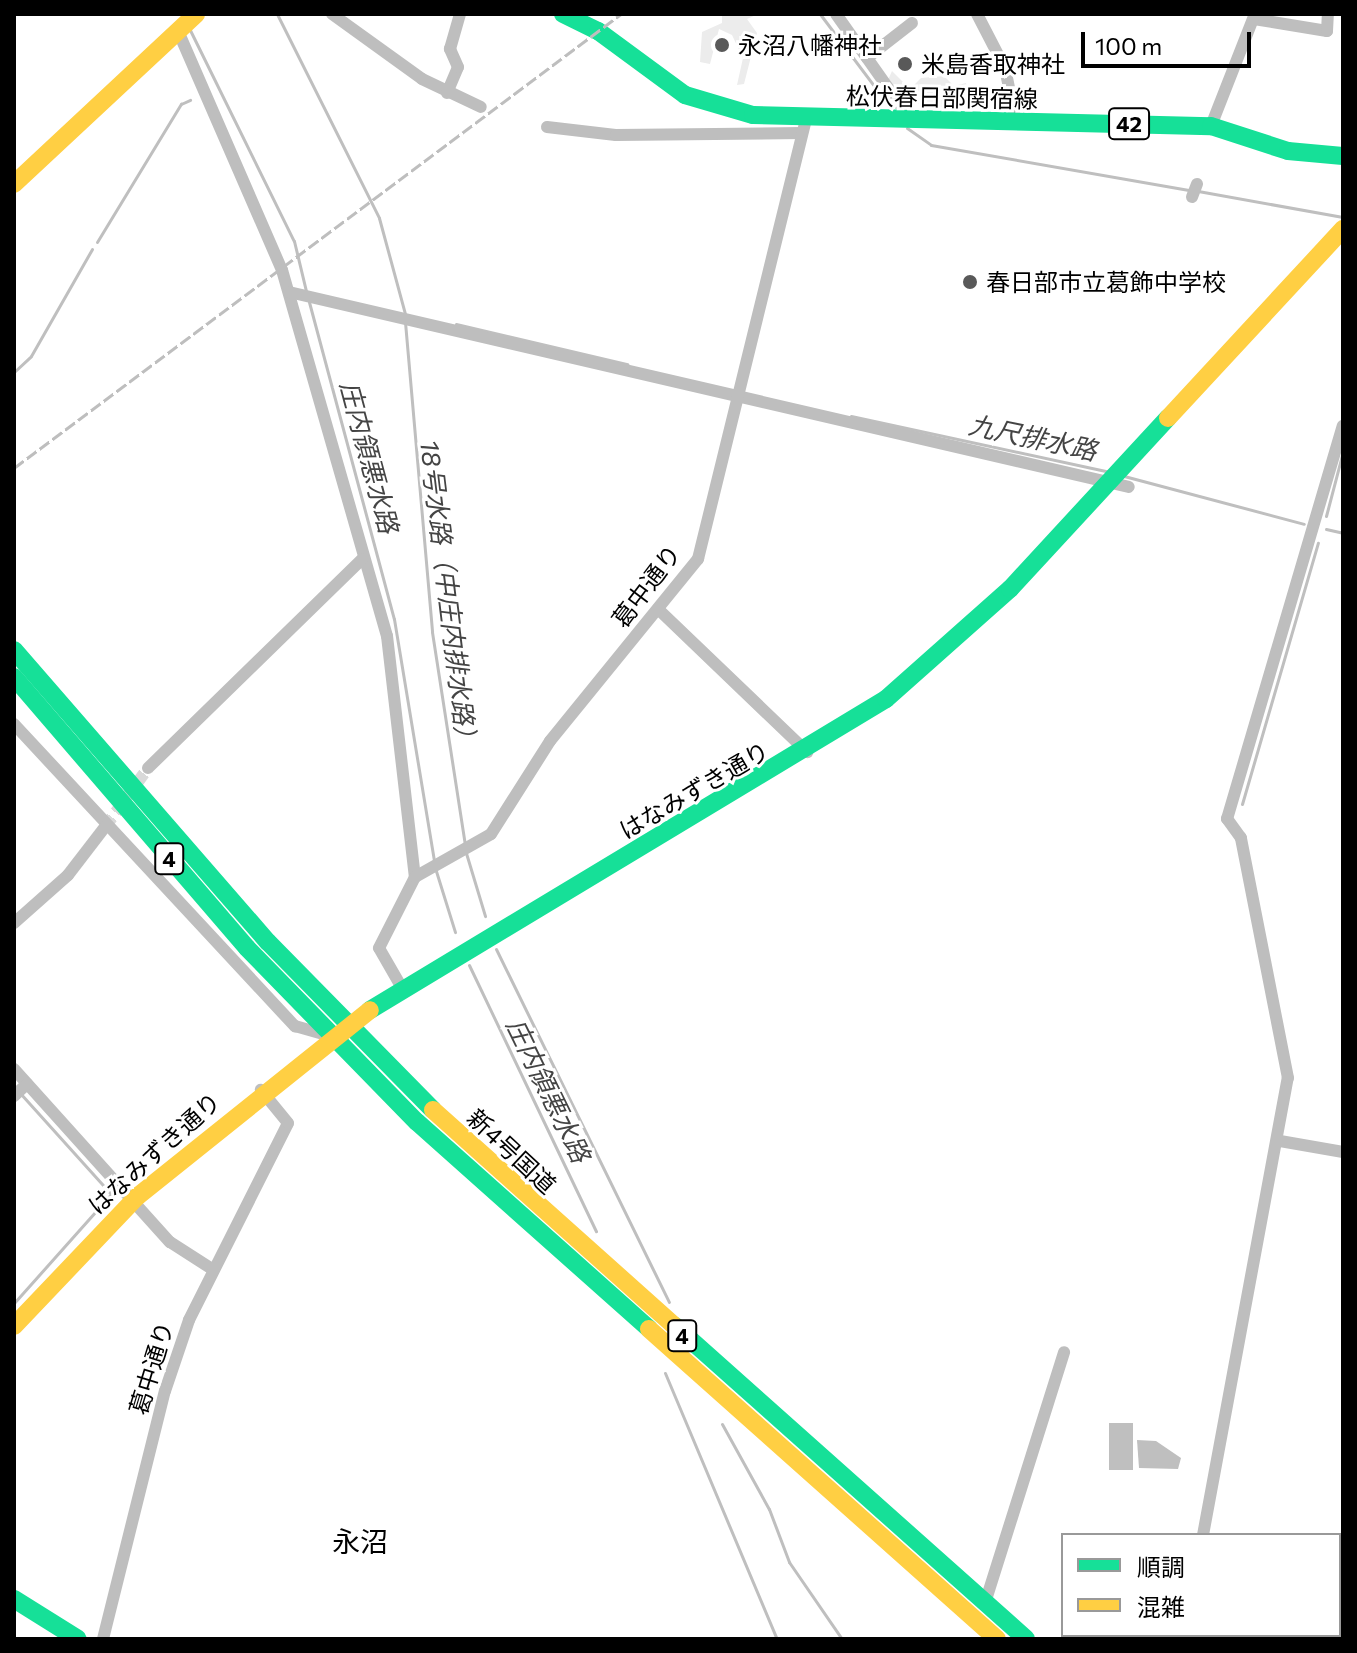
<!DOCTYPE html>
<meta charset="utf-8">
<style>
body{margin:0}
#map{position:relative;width:1357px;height:1653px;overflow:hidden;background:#fff;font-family:Commissioner,"Noto Sans JP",sans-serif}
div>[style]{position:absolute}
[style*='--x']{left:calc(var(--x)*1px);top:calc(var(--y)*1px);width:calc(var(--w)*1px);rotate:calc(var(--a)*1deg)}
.green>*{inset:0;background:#ececec}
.water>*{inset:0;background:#bfbfbf;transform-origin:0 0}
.stream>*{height:3px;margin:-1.5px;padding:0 1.5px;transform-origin:1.5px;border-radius:1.5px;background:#bfbfbf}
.street-tunnel>*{height:12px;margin-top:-6px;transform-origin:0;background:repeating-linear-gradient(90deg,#d9d9d9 0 12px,transparent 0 18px)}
.street>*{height:12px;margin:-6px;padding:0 6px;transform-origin:6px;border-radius:6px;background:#bebebe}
.fast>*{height:18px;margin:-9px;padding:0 9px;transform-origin:9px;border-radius:9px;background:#16e098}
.slow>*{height:18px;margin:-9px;padding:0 9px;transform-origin:9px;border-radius:9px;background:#ffcf43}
.rail>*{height:3px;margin-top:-1.5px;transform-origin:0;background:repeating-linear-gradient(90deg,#bebebe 0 12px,transparent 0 16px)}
.dots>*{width:22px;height:22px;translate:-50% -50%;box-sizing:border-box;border:4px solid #fff;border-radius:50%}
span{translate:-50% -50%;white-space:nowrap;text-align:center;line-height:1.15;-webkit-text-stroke:6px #fff;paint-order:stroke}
.shield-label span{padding:2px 6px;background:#fff;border:2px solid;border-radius:6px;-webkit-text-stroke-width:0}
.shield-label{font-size:22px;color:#000;font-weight:700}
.poi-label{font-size:24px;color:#000}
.left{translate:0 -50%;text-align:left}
.street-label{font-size:24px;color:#000}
.water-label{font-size:26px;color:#444;font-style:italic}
.quarter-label{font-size:28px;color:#000}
.frame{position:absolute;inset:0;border:16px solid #000;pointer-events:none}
.legend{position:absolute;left:1061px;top:1533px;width:280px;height:104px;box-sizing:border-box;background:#fff;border:2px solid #999;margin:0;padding:10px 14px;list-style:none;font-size:24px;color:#000}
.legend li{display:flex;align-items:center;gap:16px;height:40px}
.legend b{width:40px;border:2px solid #999}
.scale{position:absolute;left:1081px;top:32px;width:170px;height:36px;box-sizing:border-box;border:4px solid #000;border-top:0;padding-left:10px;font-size:24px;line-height:28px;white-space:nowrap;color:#000;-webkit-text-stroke:6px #fff;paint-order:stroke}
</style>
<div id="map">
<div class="green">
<div style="clip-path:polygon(722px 14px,758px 14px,747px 19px,757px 33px,744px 84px,737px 85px,743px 58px,732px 35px,719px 29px,710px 64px,700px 62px,702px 32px,722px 23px)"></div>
<div style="clip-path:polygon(892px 71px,910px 89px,921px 78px,944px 76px,954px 86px,966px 83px,969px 96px,959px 110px,909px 102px,888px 80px)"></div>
</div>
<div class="water">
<div style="left:1109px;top:1423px;width:24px;height:47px"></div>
<div style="clip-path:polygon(1137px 1440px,1156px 1441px,1181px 1458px,1178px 1469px,1139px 1468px)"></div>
</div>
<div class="stream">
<div style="--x:277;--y:14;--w:228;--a:63.4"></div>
<div style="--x:379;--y:218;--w:99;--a:74.8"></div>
<div style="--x:820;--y:14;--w:120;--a:53.1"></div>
<div style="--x:189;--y:28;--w:237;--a:63.8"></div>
<div style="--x:294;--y:241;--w:51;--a:76.5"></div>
<div style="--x:907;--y:128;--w:29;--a:35"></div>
<div style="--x:931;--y:145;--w:263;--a:9.9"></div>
<div style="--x:1198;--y:191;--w:147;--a:10.2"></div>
<div style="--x:97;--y:242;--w:162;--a:-58.7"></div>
<div style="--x:181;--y:104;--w:10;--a:-24"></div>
<div style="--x:309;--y:302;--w:328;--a:75"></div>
<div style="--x:394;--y:619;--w:244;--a:80.6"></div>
<div style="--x:405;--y:322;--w:311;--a:85"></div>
<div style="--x:432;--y:632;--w:217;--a:81.2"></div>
<div style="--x:456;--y:324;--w:176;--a:13.2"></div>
<div style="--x:14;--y:372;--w:23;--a:-43"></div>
<div style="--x:31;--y:356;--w:123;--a:-60.3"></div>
<div style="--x:851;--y:416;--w:264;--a:12.2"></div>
<div style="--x:1124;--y:476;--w:186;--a:14.9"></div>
<div style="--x:1326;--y:516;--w:67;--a:-75.3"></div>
<div style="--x:1326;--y:529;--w:17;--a:13"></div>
<div style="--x:1242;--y:804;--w:272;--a:-73.8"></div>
<div style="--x:466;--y:853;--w:66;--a:73.2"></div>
<div style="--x:436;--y:871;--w:64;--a:72.7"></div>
<div style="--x:496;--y:949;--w:393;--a:63.9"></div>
<div style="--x:469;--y:965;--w:295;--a:64.5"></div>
<div style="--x:14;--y:1303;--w:146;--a:-48.3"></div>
<div style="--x:111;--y:1194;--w:133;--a:-132"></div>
<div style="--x:665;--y:1373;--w:289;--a:67.2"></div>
<div style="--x:722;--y:1424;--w:97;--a:61.1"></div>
<div style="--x:769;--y:1509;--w:57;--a:69.3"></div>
<div style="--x:789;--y:1562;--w:93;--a:55.5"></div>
</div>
<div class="street-tunnel">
<div style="--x:105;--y:827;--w:73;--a:-53.9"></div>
</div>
<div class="street">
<div style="--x:332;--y:14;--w:111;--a:35.8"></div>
<div style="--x:422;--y:79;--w:65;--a:25.4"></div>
<div style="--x:836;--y:14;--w:128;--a:54.8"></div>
<div style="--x:977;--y:14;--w:61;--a:62.6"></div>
<div style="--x:1005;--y:68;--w:55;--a:78.5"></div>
<div style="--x:1254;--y:19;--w:74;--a:9.3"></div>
<div style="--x:1327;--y:31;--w:17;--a:-87"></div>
<div style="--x:178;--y:31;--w:261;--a:66.5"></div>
<div style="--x:282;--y:270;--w:381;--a:74"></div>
<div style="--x:387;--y:636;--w:243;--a:83.4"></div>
<div style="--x:867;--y:58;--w:57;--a:-37.9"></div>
<div style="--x:447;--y:93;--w:28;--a:-67"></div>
<div style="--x:458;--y:67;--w:20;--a:-114"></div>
<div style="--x:450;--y:49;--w:36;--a:-74"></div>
<div style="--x:1211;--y:126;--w:120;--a:-68.6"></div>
<div style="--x:547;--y:127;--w:69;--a:6.6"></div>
<div style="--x:616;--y:135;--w:186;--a:-0.6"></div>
<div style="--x:1192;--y:197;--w:14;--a:-69"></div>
<div style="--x:289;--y:292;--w:862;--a:13.07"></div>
<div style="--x:658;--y:609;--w:207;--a:43.8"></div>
<div style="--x:14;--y:724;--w:413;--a:47.1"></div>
<div style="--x:295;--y:1026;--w:33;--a:16"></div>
<div style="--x:148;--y:768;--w:299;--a:-44.3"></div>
<div style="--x:14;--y:923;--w:72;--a:-41.6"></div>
<div style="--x:68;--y:875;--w:61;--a:-52.4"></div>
<div style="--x:402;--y:988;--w:46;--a:-119.9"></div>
<div style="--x:379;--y:948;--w:80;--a:-63.1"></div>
<div style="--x:415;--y:877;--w:87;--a:-29.5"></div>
<div style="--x:491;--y:834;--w:110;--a:-57.6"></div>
<div style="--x:550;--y:741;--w:235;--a:-50.9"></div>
<div style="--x:698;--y:559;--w:454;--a:-76.2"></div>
<div style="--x:14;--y:1069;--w:233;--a:48"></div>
<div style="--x:170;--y:1242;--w:50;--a:32.7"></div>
<div style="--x:14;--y:1096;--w:18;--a:-43"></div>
<div style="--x:1280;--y:1141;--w:64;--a:9.9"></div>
<div style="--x:1203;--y:1535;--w:465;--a:-79.5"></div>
<div style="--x:1288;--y:1078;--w:245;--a:-101.1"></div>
<div style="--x:1241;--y:838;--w:24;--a:-126"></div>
<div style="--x:1227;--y:819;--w:410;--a:-73.6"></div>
<div style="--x:985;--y:1603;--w:263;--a:-72.5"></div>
<div style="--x:103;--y:1639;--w:256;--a:-76"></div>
<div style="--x:165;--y:1391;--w:75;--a:-71.3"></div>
<div style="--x:189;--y:1320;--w:220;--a:-63.3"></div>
<div style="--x:288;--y:1123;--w:43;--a:-129.3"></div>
<div style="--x:1183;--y:1639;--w:4;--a:-76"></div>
</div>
<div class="fast">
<div style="--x:563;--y:14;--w:39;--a:26"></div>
<div style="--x:598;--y:31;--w:108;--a:36.3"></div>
<div style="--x:685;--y:95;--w:71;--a:16.4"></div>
<div style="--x:753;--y:115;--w:458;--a:1.4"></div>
<div style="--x:1211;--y:126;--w:81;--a:18"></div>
<div style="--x:1288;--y:151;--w:55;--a:5.2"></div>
<div style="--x:14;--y:650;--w:387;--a:49"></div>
<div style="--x:268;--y:942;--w:235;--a:45.5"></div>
<div style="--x:14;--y:677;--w:357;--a:49.3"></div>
<div style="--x:247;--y:948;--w:243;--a:45.7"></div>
<div style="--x:417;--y:1122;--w:311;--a:41.7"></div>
<div style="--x:370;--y:1010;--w:602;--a:-31.08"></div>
<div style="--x:886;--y:699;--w:166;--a:-41.6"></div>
<div style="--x:1010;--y:589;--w:233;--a:-47.3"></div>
<div style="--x:675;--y:1326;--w:470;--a:41.7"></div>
<div style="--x:14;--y:1599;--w:75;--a:32"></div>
</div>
<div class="slow">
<div style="--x:14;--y:184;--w:249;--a:-43"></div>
<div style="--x:1168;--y:418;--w:258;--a:-47.2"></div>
<div style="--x:433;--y:1110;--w:324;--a:41.8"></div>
<div style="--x:14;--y:1326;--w:180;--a:-46.4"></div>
<div style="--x:138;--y:1196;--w:297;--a:-38.7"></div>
<div style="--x:649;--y:1329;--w:466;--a:41.7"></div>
</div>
<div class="rail">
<div style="--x:14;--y:468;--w:758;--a:-36.79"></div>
</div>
<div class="dots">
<div style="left:722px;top:45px;background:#595959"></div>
<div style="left:905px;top:64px;background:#595959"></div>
<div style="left:970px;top:282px;background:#595959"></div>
</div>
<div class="shield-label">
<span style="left:1129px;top:124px">42</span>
<span style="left:169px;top:859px">4</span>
<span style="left:682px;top:1336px">4</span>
</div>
<div class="poi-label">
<span class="left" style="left:738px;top:45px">永沼八幡神社</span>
<span class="left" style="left:921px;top:64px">米島香取神社</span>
<span class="left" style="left:986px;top:282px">春日部市立葛飾中学校</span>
</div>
<div class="street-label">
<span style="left:942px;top:97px;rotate:1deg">松伏春日部関宿線</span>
<span style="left:646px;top:586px;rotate:-53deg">葛中通り</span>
<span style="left:694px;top:790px;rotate:-30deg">はなみずき通り</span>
<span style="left:512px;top:1151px;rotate:43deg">新4号国道</span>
<span style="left:154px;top:1153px;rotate:-42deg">はなみずき通り</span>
<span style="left:151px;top:1368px;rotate:-73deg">葛中通り</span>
</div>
<div class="water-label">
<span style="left:1033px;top:437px;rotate:12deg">九尺排水路</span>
<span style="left:370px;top:457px;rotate:75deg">庄内領悪水路</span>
<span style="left:449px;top:595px;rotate:83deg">18号水路（中庄内排水路）</span>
<span style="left:549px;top:1090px;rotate:64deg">庄内領悪水路</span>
</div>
<div class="quarter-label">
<span style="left:360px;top:1541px">永沼</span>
</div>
<div class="frame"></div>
<ul class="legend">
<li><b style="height:10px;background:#16e098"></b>順調</li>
<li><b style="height:10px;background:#ffcf43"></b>混雑</li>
</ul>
<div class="scale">100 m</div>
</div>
